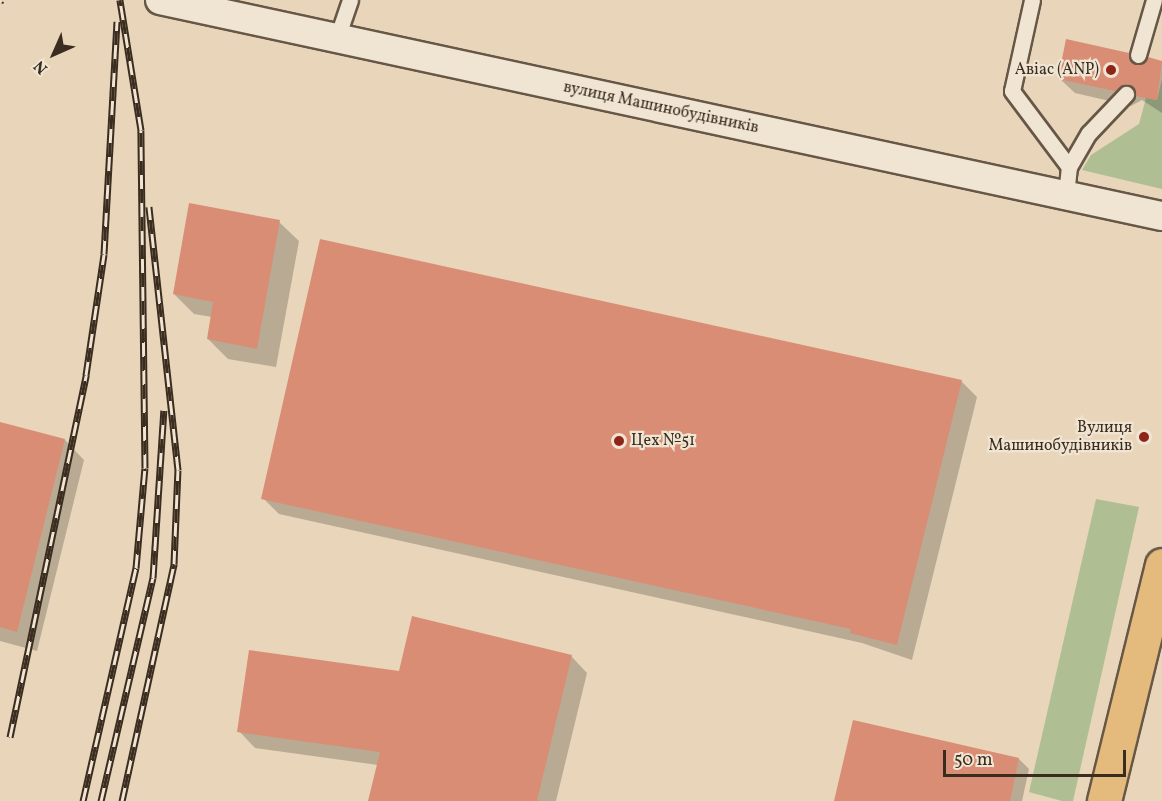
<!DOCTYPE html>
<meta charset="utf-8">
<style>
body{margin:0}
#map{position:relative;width:1162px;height:801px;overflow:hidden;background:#e8d5ba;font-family:Vollkorn,serif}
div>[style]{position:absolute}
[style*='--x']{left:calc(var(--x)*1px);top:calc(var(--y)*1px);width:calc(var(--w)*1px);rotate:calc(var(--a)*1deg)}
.green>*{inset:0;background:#b0be94}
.shadow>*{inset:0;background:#0003}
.building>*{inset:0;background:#d98d74}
.roads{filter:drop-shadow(2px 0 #665746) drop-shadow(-2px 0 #665746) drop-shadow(0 2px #665746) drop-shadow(0 -2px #665746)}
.lane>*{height:15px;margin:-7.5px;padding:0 7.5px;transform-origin:7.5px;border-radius:7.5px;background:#f0e4d2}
.street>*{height:28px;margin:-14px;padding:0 14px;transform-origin:14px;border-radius:14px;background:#f0e4d2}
.primary>*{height:33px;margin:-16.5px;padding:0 16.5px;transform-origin:16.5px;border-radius:16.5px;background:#e4ba7d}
.rail>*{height:7px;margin-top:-3.5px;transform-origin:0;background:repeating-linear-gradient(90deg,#f0e4d2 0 14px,#3a2d20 0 28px);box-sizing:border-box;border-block:2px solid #3a2d20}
.dots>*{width:16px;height:16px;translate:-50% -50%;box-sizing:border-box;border:3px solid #f0e4d2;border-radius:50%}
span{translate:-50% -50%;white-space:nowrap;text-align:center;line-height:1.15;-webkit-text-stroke:4.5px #f0e4d2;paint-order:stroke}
.poi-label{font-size:16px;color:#3a2d20}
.right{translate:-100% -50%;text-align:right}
.left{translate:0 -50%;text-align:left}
.street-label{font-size:16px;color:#3a2d20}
.north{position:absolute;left:24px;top:24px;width:60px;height:60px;-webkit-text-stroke:4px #f0e4d2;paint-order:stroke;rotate:225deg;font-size:16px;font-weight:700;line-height:24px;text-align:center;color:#3a2d20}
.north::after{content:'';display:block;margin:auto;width:21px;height:27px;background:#3a2d20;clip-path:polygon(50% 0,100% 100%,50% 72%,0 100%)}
.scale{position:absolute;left:943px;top:750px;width:183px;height:27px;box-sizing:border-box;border:3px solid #3a2d20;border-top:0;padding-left:8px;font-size:18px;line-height:21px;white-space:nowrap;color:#3a2d20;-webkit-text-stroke:4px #f0e4d2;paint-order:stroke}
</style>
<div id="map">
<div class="green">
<div style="clip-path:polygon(1162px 79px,1162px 189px,1082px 170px,1091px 155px,1139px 124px,1146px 98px,1157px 100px)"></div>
<div style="clip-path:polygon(1096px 499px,1139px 507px,1073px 801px,1062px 801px,1029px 792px)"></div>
</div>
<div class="shadow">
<div style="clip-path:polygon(1128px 54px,1138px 65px,1148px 59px,1162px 62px,1162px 113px,1142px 100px,1131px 106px,1075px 93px,1059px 78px)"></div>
<div style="clip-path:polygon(279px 222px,299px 241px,276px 367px,228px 359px,208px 339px,212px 317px,194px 314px,174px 294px)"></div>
<div style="clip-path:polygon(961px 381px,977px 397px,912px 660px,862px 643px,279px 514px,263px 498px)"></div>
<div style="clip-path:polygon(0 424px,65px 440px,84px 460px,37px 651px,0 641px)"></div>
<div style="clip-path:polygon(571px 656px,587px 673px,556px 801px,369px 801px,378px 765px,255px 748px,239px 731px,400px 673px)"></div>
<div style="clip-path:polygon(1019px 759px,1029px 769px,1022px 801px,836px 801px)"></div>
</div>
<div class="building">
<div style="clip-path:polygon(1066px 39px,1129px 53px,1136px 64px,1148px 57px,1162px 61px,1157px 100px,1136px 96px,1128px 84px,1115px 91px,1058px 79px)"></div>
<div style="clip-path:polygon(189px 203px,280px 220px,257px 349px,207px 339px,213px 302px,173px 294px)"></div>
<div style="clip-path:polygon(320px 239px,962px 380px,897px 645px,850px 633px,851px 629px,261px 499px)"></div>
<div style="clip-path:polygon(0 422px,65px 439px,17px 632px,0 627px)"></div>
<div style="clip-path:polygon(412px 616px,572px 655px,537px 801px,368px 801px,380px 752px,237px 732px,249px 650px,399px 671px)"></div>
<div style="clip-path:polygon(853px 720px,1019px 758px,1010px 801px,834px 801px)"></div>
</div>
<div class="roads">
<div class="lane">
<div style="--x:1032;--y:0;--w:93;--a:102.4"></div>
<div style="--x:1012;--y:91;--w:95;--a:53.1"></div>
<div style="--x:337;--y:38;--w:40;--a:-71.1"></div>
<div style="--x:1138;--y:55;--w:57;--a:-73.8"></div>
<div style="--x:1066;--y:195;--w:28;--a:-84"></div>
<div style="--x:1069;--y:167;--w:39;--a:-60"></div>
<div style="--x:1089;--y:133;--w:54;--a:-46.5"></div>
</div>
<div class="street">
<div style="--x:160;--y:0;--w:1025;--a:12.17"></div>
</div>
<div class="primary">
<div style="--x:1104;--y:801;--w:243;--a:-76.2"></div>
</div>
</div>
<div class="rail">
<div style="--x:0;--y:2;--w:2;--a:-63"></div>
<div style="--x:10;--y:737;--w:370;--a:-78.1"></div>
<div style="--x:86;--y:375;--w:122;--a:-81.5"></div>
<div style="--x:104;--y:254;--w:233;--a:-86.8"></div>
<div style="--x:83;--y:801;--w:239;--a:-77.2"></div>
<div style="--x:136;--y:568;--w:100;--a:-84.9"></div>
<div style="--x:145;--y:468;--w:338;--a:-90.7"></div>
<div style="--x:141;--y:130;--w:132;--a:-99.2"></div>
<div style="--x:101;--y:801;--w:229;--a:-76.9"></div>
<div style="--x:153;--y:578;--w:168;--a:-86.3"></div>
<div style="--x:122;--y:801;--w:243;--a:-77.6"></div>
<div style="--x:174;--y:564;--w:94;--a:-87.6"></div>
<div style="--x:178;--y:470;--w:265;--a:-96.3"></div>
</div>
<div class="dots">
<div style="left:1111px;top:70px;background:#8f2418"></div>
<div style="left:1144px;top:437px;background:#8f2418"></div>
<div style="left:619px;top:441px;background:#8f2418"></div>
</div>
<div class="poi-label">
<span class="right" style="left:1099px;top:70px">Авіас (ANP)</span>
<span class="right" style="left:1132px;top:437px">Вулиця<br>Машинобудівників</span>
<span class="left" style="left:631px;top:441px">Цех №51</span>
</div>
<div class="street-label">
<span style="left:661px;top:108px;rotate:12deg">вулиця Машинобудівників</span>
</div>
<div class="north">N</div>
<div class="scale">50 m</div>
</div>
